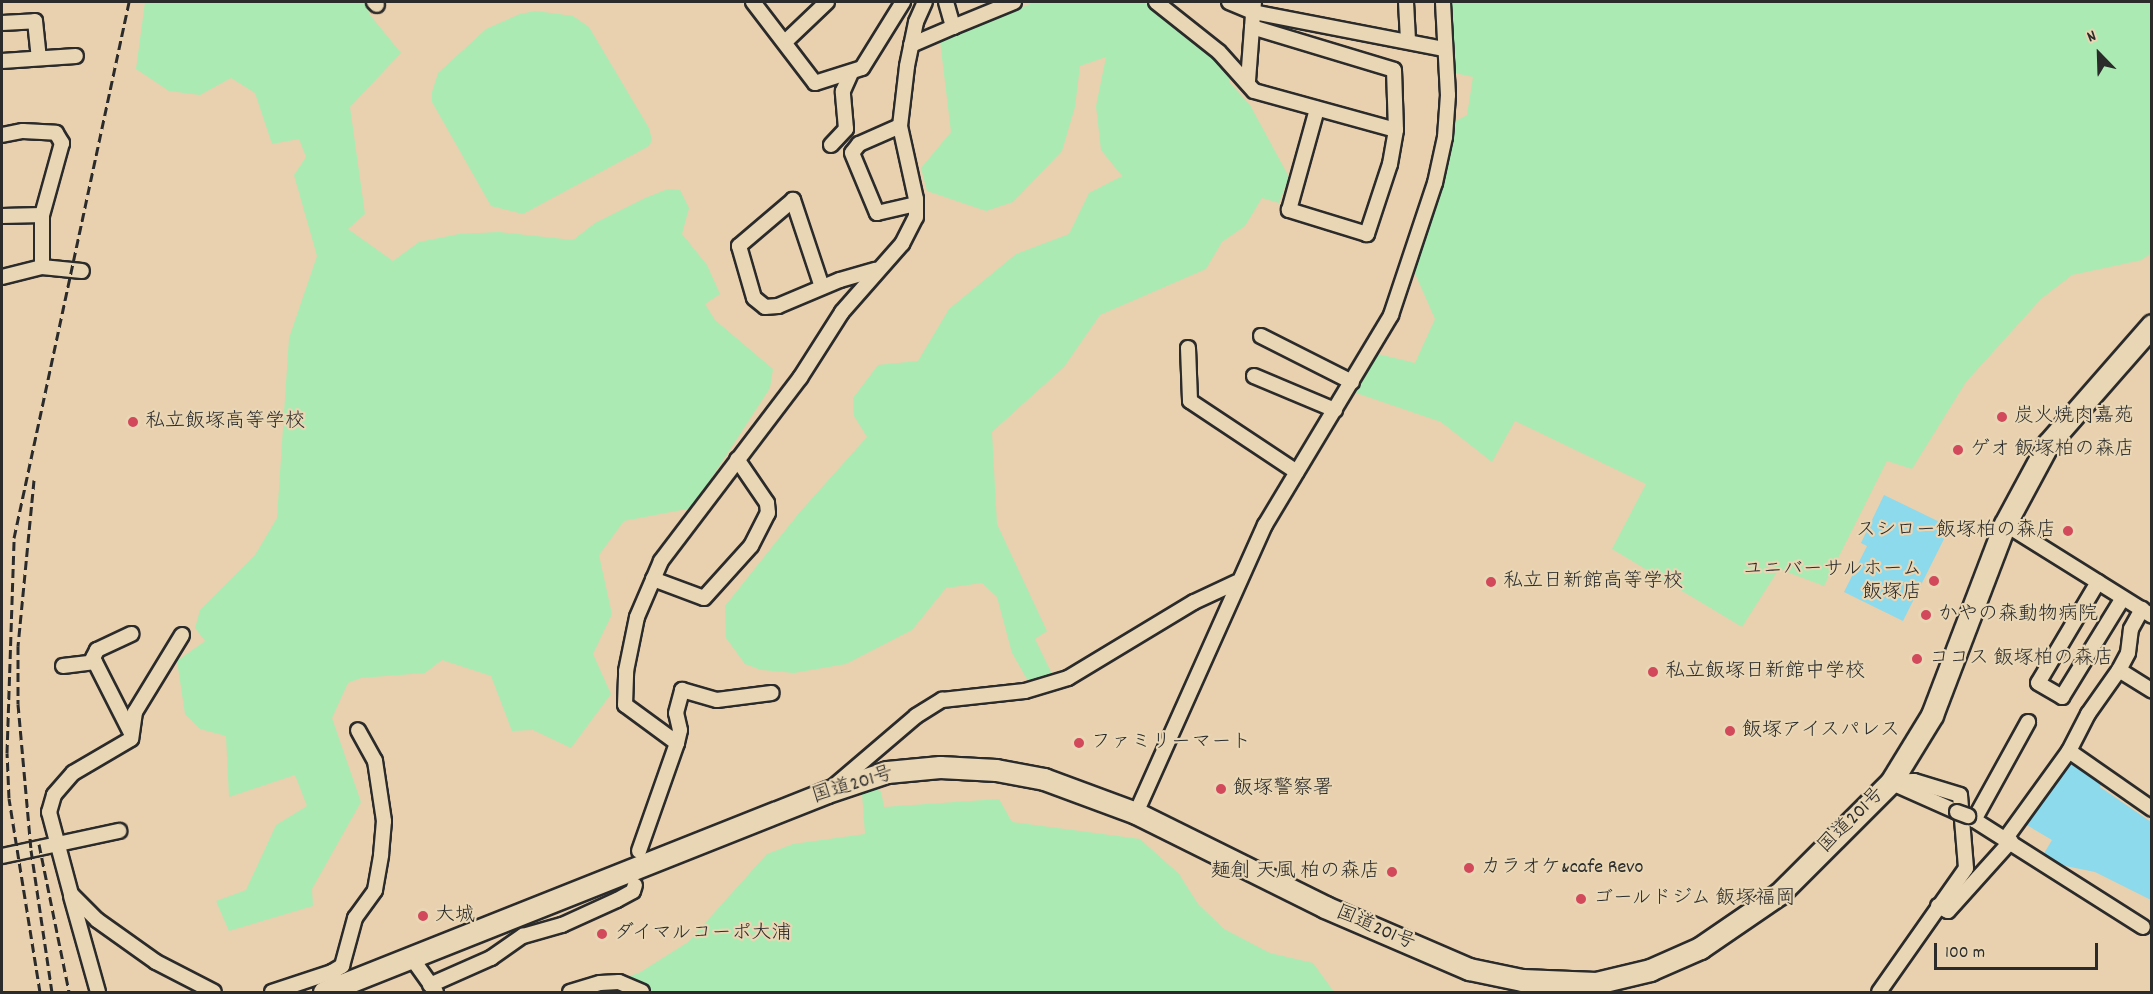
<!DOCTYPE html>
<meta charset="utf-8">
<style>
body{margin:0}
#map{position:relative;width:2153px;height:994px;overflow:hidden;background:#e9d0ae;font-family:Dekko,"Klee One",sans-serif}
div>[style]{position:absolute}
[style*='--x']{left:calc(var(--x)*1px);top:calc(var(--y)*1px);width:calc(var(--w)*1px);rotate:calc(var(--a)*1deg)}
.green>*{inset:0;background:#abebb3}
.water>*{inset:0;background:#8cdaeb}
.roads{filter:drop-shadow(2px 0 #2b2b2b) drop-shadow(-2px 0 #2b2b2b) drop-shadow(0 2px #2b2b2b) drop-shadow(0 -2px #2b2b2b)}
.minor>*{height:14px;margin:-7px;padding:0 7px;transform-origin:7px;border-radius:7px;background:#e9d6b4}
.highway>*{height:21px;margin:-10.5px;padding:0 10.5px;transform-origin:10.5px;border-radius:10.5px;background:#e9d6b4}
.rail>*{height:3px;margin-top:-1.5px;transform-origin:0;background:repeating-linear-gradient(90deg,#2b2b2b 0 9px,transparent 0 13.5px)}
.bridges{filter:drop-shadow(2px 0 #2b2b2b) drop-shadow(-2px 0 #2b2b2b) drop-shadow(0 2px #2b2b2b) drop-shadow(0 -2px #2b2b2b)}
.minor-bridge>*{height:14px;margin:-7px;padding:0 7px;transform-origin:7px;border-radius:7px;background:#e9d6b4}
.dots>*{width:16px;height:16px;translate:-50% -50%;box-sizing:border-box;border:3px solid #e9d6b4;border-radius:50%}
span{translate:-50% -50%;white-space:nowrap;text-align:center;line-height:1.15;-webkit-text-stroke:4.5px #e9d6b4;paint-order:stroke}
.poi-label{font-size:20px;color:#2b2b2b}
.left{translate:0 -50%;text-align:left}
.right{translate:-100% -50%;text-align:right}
.street-label{font-size:20px;color:#2b2b2b}
.frame{position:absolute;inset:0;border:3px solid #2b2b2b;pointer-events:none}
.north{position:absolute;left:2069px;top:24px;width:60px;height:60px;-webkit-text-stroke:4px #e9d6b4;paint-order:stroke;rotate:337deg;font-size:16px;font-weight:700;line-height:24px;text-align:center;color:#2b2b2b}
.north::after{content:'';display:block;margin:auto;width:21px;height:27px;background:#2b2b2b;clip-path:polygon(50% 0,100% 100%,50% 72%,0 100%)}
.scale{position:absolute;left:1934px;top:943px;width:164px;height:27px;box-sizing:border-box;border:3px solid #2b2b2b;border-top:0;padding-left:8px;font-size:18px;line-height:21px;white-space:nowrap;color:#2b2b2b;-webkit-text-stroke:4px #e9d6b4;paint-order:stroke}
</style>
<div id="map">
<div class="green">
<div style="clip-path:polygon(145px 2px,366px 2px,370px 15px,401px 53px,350px 107px,365px 214px,348px 229px,393px 261px,419px 242px,459px 234px,499px 232px,573px 240px,595px 223px,645px 198px,668px 189px,680px 190px,689px 208px,682px 234px,707px 265px,720px 294px,705px 304px,715px 320px,773px 369px,770px 388px,692px 508px,624px 521px,599px 555px,612px 614px,593px 654px,611px 694px,571px 748px,533px 730px,512px 731px,491px 676px,442px 660px,425px 673px,361px 678px,348px 683px,332px 718px,361px 802px,312px 889px,313px 906px,229px 931px,216px 901px,246px 890px,276px 825px,307px 806px,295px 775px,229px 797px,226px 736px,200px 729px,185px 714px,177px 661px,205px 641px,195px 628px,200px 610px,255px 555px,277px 518px,289px 338px,317px 256px,294px 175px,306px 157px,299px 139px,272px 144px,255px 93px,231px 78px,200px 95px,169px 91px,136px 69px)"></div>
<div style="clip-path:polygon(1035px 2px,1142px 2px,1164px 11px,1227px 71px,1230px 83px,1250px 105px,1289px 177px,1279px 203px,1262px 198px,1245px 226px,1222px 242px,1206px 269px,1100px 315px,1064px 367px,992px 432px,997px 524px,1047px 631px,1035px 639px,1052px 674px,1028px 681px,1012px 653px,997px 597px,982px 583px,946px 588px,912px 630px,846px 664px,794px 673px,761px 670px,745px 664px,726px 638px,725px 606px,799px 513px,867px 437px,854px 416px,853px 398px,878px 365px,918px 361px,949px 309px,1016px 254px,1069px 234px,1089px 193px,1122px 176px,1101px 150px,1096px 106px,1106px 57px,1080px 66px,1075px 107px,1062px 151px,1013px 202px,986px 211px,927px 191px,921px 168px,951px 132px,940px 41px)"></div>
<div style="clip-path:polygon(1449px 2px,2151px 2px,2151px 253px,2142px 260px,2072px 275px,2041px 299px,1966px 382px,1912px 469px,1887px 461px,1824px 586px,1779px 569px,1742px 627px,1612px 549px,1646px 484px,1515px 421px,1492px 462px,1441px 422px,1356px 393px,1378px 354px,1415px 363px,1435px 319px,1413px 269px,1452px 123px,1467px 115px,1473px 77px,1450px 72px)"></div>
<div style="clip-path:polygon(536px 11px,573px 16px,589px 27px,649px 128px,652px 140px,649px 146px,523px 214px,491px 206px,432px 102px,432px 92px,438px 73px,486px 29px,520px 14px)"></div>
<div style="clip-path:polygon(872px 789px,881px 791px,884px 807px,999px 799px,1012px 822px,1140px 839px,1179px 874px,1198px 904px,1224px 929px,1270px 953px,1313px 963px,1334px 992px,579px 992px,639px 973px,688px 942px,767px 854px,793px 844px,865px 834px,862px 793px)"></div>
</div>
<div class="water">
<div style="clip-path:polygon(1884px 495px,1950px 527px,1903px 621px,1844px 592px,1867px 546px,1861px 543px)"></div>
<div style="clip-path:polygon(2072px 762px,2103px 782px,2100px 787px,2151px 822px,2151px 900px,2095px 872px,2056px 864px,2043px 855px,2052px 840px,2025px 824px,2067px 764px)"></div>
</div>
<div class="roads">
<div class="minor">
<div style="--x:374;--y:2;--w:4;--a:45"></div>
<div style="--x:753;--y:2;--w:102;--a:52.6"></div>
<div style="--x:815;--y:83;--w:49;--a:-17.7"></div>
<div style="--x:862;--y:68;--w:78;--a:-58.2"></div>
<div style="--x:946;--y:2;--w:26;--a:74"></div>
<div style="--x:953;--y:27;--w:66;--a:-22.3"></div>
<div style="--x:1156;--y:2;--w:80;--a:38.4"></div>
<div style="--x:1219;--y:52;--w:52;--a:48.1"></div>
<div style="--x:1254;--y:91;--w:147;--a:15.4"></div>
<div style="--x:1229;--y:2;--w:26;--a:23"></div>
<div style="--x:1253;--y:12;--w:195;--a:11"></div>
<div style="--x:1406;--y:2;--w:39;--a:87"></div>
<div style="--x:2;--y:23;--w:33;--a:-3"></div>
<div style="--x:35;--y:21;--w:37;--a:84"></div>
<div style="--x:1252;--y:27;--w:148;--a:16.8"></div>
<div style="--x:1394;--y:70;--w:60;--a:88.1"></div>
<div style="--x:1396;--y:130;--w:35;--a:100"></div>
<div style="--x:1390;--y:164;--w:74;--a:108.2"></div>
<div style="--x:1367;--y:234;--w:82;--a:-162.9"></div>
<div style="--x:1289;--y:210;--w:105;--a:-74.5"></div>
<div style="--x:785;--y:42;--w:58;--a:-43.6"></div>
<div style="--x:911;--y:45;--w:46;--a:-23.2"></div>
<div style="--x:2;--y:61;--w:74;--a:-3.9"></div>
<div style="--x:1248;--y:81;--w:79;--a:-85.7"></div>
<div style="--x:900;--y:126;--w:45;--a:156.3"></div>
<div style="--x:859;--y:144;--w:11;--a:128"></div>
<div style="--x:852;--y:153;--w:65;--a:67.4"></div>
<div style="--x:877;--y:213;--w:40;--a:-13"></div>
<div style="--x:2;--y:135;--w:21;--a:-11"></div>
<div style="--x:23;--y:131;--w:33;--a:3"></div>
<div style="--x:56;--y:133;--w:12;--a:59"></div>
<div style="--x:62;--y:143;--w:75;--a:105.5"></div>
<div style="--x:42;--y:215;--w:52;--a:90"></div>
<div style="--x:831;--y:145;--w:22;--a:-47"></div>
<div style="--x:846;--y:129;--w:38;--a:-95"></div>
<div style="--x:843;--y:91;--w:20;--a:-66"></div>
<div style="--x:2;--y:216;--w:40;--a:-1.4"></div>
<div style="--x:2;--y:277;--w:41;--a:-14"></div>
<div style="--x:42;--y:267;--w:40;--a:5.7"></div>
<div style="--x:822;--y:287;--w:92;--a:-108.4"></div>
<div style="--x:793;--y:200;--w:71;--a:139.6"></div>
<div style="--x:739;--y:246;--w:54;--a:73.9"></div>
<div style="--x:754;--y:298;--w:14;--a:39"></div>
<div style="--x:765;--y:307;--w:13;--a:-4"></div>
<div style="--x:778;--y:306;--w:67;--a:-22.8"></div>
<div style="--x:840;--y:280;--w:37;--a:-16"></div>
<div style="--x:1261;--y:336;--w:102;--a:26.8"></div>
<div style="--x:1188;--y:348;--w:53;--a:87.8"></div>
<div style="--x:1190;--y:401;--w:128;--a:33.6"></div>
<div style="--x:1254;--y:376;--w:88;--a:22.8"></div>
<div style="--x:2005;--y:524;--w:173;--a:32"></div>
<div style="--x:653;--y:579;--w:54;--a:20.4"></div>
<div style="--x:704;--y:598;--w:70;--a:-47.9"></div>
<div style="--x:751;--y:546;--w:37;--a:-63"></div>
<div style="--x:768;--y:513;--w:10;--a:-96"></div>
<div style="--x:767;--y:503;--w:53;--a:-124.3"></div>
<div style="--x:2098;--y:582;--w:117;--a:120.7"></div>
<div style="--x:2038;--y:683;--w:28;--a:30"></div>
<div style="--x:2062;--y:697;--w:116;--a:-58.4"></div>
<div style="--x:182;--y:635;--w:90;--a:121.4"></div>
<div style="--x:135;--y:712;--w:27;--a:98"></div>
<div style="--x:131;--y:739;--w:67;--a:149.6"></div>
<div style="--x:73;--y:773;--w:29;--a:131"></div>
<div style="--x:54;--y:795;--w:18;--a:106"></div>
<div style="--x:49;--y:812;--w:85;--a:75"></div>
<div style="--x:71;--y:894;--w:37;--a:45"></div>
<div style="--x:97;--y:920;--w:72;--a:35.4"></div>
<div style="--x:156;--y:962;--w:65;--a:27.3"></div>
<div style="--x:63;--y:666;--w:32;--a:-7"></div>
<div style="--x:2119;--y:670;--w:39;--a:32"></div>
<div style="--x:131;--y:733;--w:84;--a:-116.9"></div>
<div style="--x:93;--y:658;--w:9;--a:-63"></div>
<div style="--x:97;--y:650;--w:38;--a:-25"></div>
<div style="--x:677;--y:743;--w:13;--a:-77"></div>
<div style="--x:680;--y:730;--w:17;--a:-103"></div>
<div style="--x:676;--y:713;--w:24;--a:-75"></div>
<div style="--x:682;--y:690;--w:36;--a:16"></div>
<div style="--x:717;--y:700;--w:55;--a:-7.3"></div>
<div style="--x:2069;--y:751;--w:101;--a:34.9"></div>
<div style="--x:1892;--y:783;--w:71;--a:24"></div>
<div style="--x:833;--y:787;--w:109;--a:-40.5"></div>
<div style="--x:916;--y:716;--w:31;--a:-32"></div>
<div style="--x:942;--y:700;--w:83;--a:-6.2"></div>
<div style="--x:1025;--y:691;--w:45;--a:-16.8"></div>
<div style="--x:1068;--y:678;--w:147;--a:-31.1"></div>
<div style="--x:1194;--y:602;--w:47;--a:-24.9"></div>
<div style="--x:1136;--y:813;--w:316;--a:-65.9"></div>
<div style="--x:1265;--y:525;--w:245;--a:-59"></div>
<div style="--x:1391;--y:315;--w:139;--a:-71.6"></div>
<div style="--x:1435;--y:183;--w:47;--a:-77.7"></div>
<div style="--x:1445;--y:137;--w:42;--a:-85.9"></div>
<div style="--x:1448;--y:95;--w:93;--a:-93.1"></div>
<div style="--x:1968;--y:816;--w:207;--a:32.4"></div>
<div style="--x:1974;--y:820;--w:112;--a:-61.1"></div>
<div style="--x:2006;--y:838;--w:107;--a:-54.1"></div>
<div style="--x:2069;--y:751;--w:42;--a:-62.8"></div>
<div style="--x:2088;--y:714;--w:54;--a:-54.8"></div>
<div style="--x:2119;--y:670;--w:19;--a:-62"></div>
<div style="--x:2128;--y:653;--w:24;--a:-83"></div>
<div style="--x:2131;--y:629;--w:23;--a:-61"></div>
<div style="--x:639;--y:851;--w:114;--a:-70.6"></div>
<div style="--x:677;--y:743;--w:64;--a:-143.8"></div>
<div style="--x:625;--y:705;--w:34;--a:-88"></div>
<div style="--x:626;--y:671;--w:55;--a:-78.5"></div>
<div style="--x:637;--y:617;--w:61;--a:-66.8"></div>
<div style="--x:661;--y:561;--w:230;--a:-52.8"></div>
<div style="--x:800;--y:378;--w:78;--a:-57.5"></div>
<div style="--x:842;--y:312;--w:91;--a:-48.6"></div>
<div style="--x:902;--y:244;--w:30;--a:-63"></div>
<div style="--x:916;--y:217;--w:18;--a:-90"></div>
<div style="--x:916;--y:199;--w:75;--a:-102.4"></div>
<div style="--x:900;--y:126;--w:60;--a:-83.3"></div>
<div style="--x:907;--y:66;--w:45;--a:-78.4"></div>
<div style="--x:916;--y:22;--w:22;--a:-66"></div>
<div style="--x:2;--y:856;--w:120;--a:-12.1"></div>
<div style="--x:71;--y:896;--w:100;--a:74.3"></div>
<div style="--x:1938;--y:906;--w:11;--a:27"></div>
<div style="--x:1948;--y:911;--w:94;--a:-48"></div>
<div style="--x:411;--y:957;--w:43;--a:54.5"></div>
<div style="--x:332;--y:972;--w:12;--a:-31"></div>
<div style="--x:342;--y:966;--w:50;--a:-74.8"></div>
<div style="--x:355;--y:918;--w:34;--a:-54"></div>
<div style="--x:375;--y:890;--w:36;--a:-80"></div>
<div style="--x:381;--y:855;--w:34;--a:-85"></div>
<div style="--x:384;--y:821;--w:61;--a:-98.5"></div>
<div style="--x:375;--y:761;--w:35;--a:-119"></div>
<div style="--x:430;--y:985;--w:67;--a:-23.9"></div>
<div style="--x:491;--y:958;--w:39;--a:-35"></div>
<div style="--x:523;--y:936;--w:41;--a:-15.8"></div>
<div style="--x:562;--y:925;--w:60;--a:-24.4"></div>
<div style="--x:617;--y:900;--w:18;--a:-29"></div>
<div style="--x:633;--y:891;--w:6;--a:-72"></div>
<div style="--x:272;--y:992;--w:63;--a:-18.4"></div>
<div style="--x:332;--y:972;--w:9;--a:69"></div>
<div style="--x:570;--y:992;--w:31;--a:-17"></div>
<div style="--x:600;--y:983;--w:19;--a:-3"></div>
<div style="--x:619;--y:982;--w:25;--a:23"></div>
<div style="--x:1879;--y:992;--w:151;--a:-54.9"></div>
<div style="--x:1966;--y:868;--w:73;--a:-94.7"></div>
<div style="--x:1960;--y:795;--w:48;--a:-163.1"></div>
<div style="--x:1914;--y:781;--w:23;--a:178"></div>
</div>
<div class="highway">
<div style="--x:324;--y:992;--w:541;--a:-21.68"></div>
<div style="--x:827;--y:792;--w:63;--a:-18.4"></div>
<div style="--x:887;--y:772;--w:53;--a:-5.4"></div>
<div style="--x:940;--y:767;--w:56;--a:3.1"></div>
<div style="--x:996;--y:770;--w:49;--a:10.6"></div>
<div style="--x:1044;--y:779;--w:98;--a:20.3"></div>
<div style="--x:1136;--y:813;--w:211;--a:26.4"></div>
<div style="--x:1325;--y:907;--w:157;--a:23.3"></div>
<div style="--x:1469;--y:969;--w:54;--a:11.7"></div>
<div style="--x:1522;--y:980;--w:74;--a:2.3"></div>
<div style="--x:1596;--y:983;--w:56;--a:-13.5"></div>
<div style="--x:1650;--y:970;--w:55;--a:-23.7"></div>
<div style="--x:1700;--y:948;--w:96;--a:-34.4"></div>
<div style="--x:1779;--y:894;--w:158;--a:-45"></div>
<div style="--x:1891;--y:782;--w:79;--a:-58.5"></div>
<div style="--x:1932;--y:715;--w:204;--a:-69.1"></div>
<div style="--x:2005;--y:524;--w:91;--a:-61.7"></div>
<div style="--x:2048;--y:444;--w:158;--a:-48.8"></div>
</div>
</div>
<div class="rail">
<div style="--x:34;--y:480;--w:167;--a:95.5"></div>
<div style="--x:18;--y:646;--w:58;--a:90"></div>
<div style="--x:18;--y:704;--w:147;--a:84.9"></div>
<div style="--x:31;--y:850;--w:144;--a:81.6"></div>
<div style="--x:39;--y:844;--w:151;--a:78.5"></div>
<div style="--x:40;--y:992;--w:196;--a:-99.1"></div>
<div style="--x:9;--y:798;--w:45;--a:-92.5"></div>
<div style="--x:7;--y:753;--w:215;--a:-88.1"></div>
<div style="--x:14;--y:538;--w:548;--a:-77.89"></div>
</div>
<div class="bridges">
<div class="minor-bridge">
<div style="--x:1957;--y:812;--w:12;--a:20"></div>
</div>
</div>
<div class="dots">
<div style="left:2002px;top:417px;background:#d1495b"></div>
<div style="left:133px;top:422px;background:#d1495b"></div>
<div style="left:1958px;top:450px;background:#d1495b"></div>
<div style="left:2068px;top:531px;background:#d1495b"></div>
<div style="left:1934px;top:581px;background:#d1495b"></div>
<div style="left:1491px;top:582px;background:#d1495b"></div>
<div style="left:1926px;top:615px;background:#d1495b"></div>
<div style="left:1917px;top:659px;background:#d1495b"></div>
<div style="left:1653px;top:672px;background:#d1495b"></div>
<div style="left:1730px;top:731px;background:#d1495b"></div>
<div style="left:1079px;top:743px;background:#d1495b"></div>
<div style="left:1221px;top:789px;background:#d1495b"></div>
<div style="left:1469px;top:868px;background:#d1495b"></div>
<div style="left:1392px;top:872px;background:#d1495b"></div>
<div style="left:1581px;top:899px;background:#d1495b"></div>
<div style="left:423px;top:916px;background:#d1495b"></div>
<div style="left:602px;top:934px;background:#d1495b"></div>
</div>
<div class="poi-label">
<span class="left" style="left:2014px;top:417px">炭火焼肉嘉苑</span>
<span class="left" style="left:145px;top:422px">私立飯塚高等学校</span>
<span class="left" style="left:1970px;top:450px">ゲオ 飯塚柏の森店</span>
<span class="right" style="left:2056px;top:531px">スシロー飯塚柏の森店</span>
<span class="right" style="left:1922px;top:582px">ユニバーサルホーム<br>飯塚店</span>
<span class="left" style="left:1503px;top:582px">私立日新館高等学校</span>
<span class="left" style="left:1938px;top:615px">かやの森動物病院</span>
<span class="left" style="left:1929px;top:659px">ココス 飯塚柏の森店</span>
<span class="left" style="left:1665px;top:672px">私立飯塚日新館中学校</span>
<span class="left" style="left:1742px;top:731px">飯塚アイスパレス</span>
<span class="left" style="left:1091px;top:743px">ファミリーマート</span>
<span class="left" style="left:1233px;top:789px">飯塚警察署</span>
<span class="left" style="left:1481px;top:868px">カラオケ&amp;cafe Revo</span>
<span class="right" style="left:1380px;top:872px">麺創 天風 柏の森店</span>
<span class="left" style="left:1593px;top:899px">ゴールドジム 飯塚福岡</span>
<span class="left" style="left:435px;top:916px">大城</span>
<span class="left" style="left:614px;top:934px">ダイマルコーポ大浦</span>
</div>
<div class="street-label">
<span style="left:853px;top:786px;rotate:-17deg">国道201号</span>
<span style="left:1852px;top:821px;rotate:-45deg">国道201号</span>
<span style="left:1375px;top:929px;rotate:23deg">国道201号</span>
</div>
<div class="frame"></div>
<div class="north">N</div>
<div class="scale">100 m</div>
</div>
